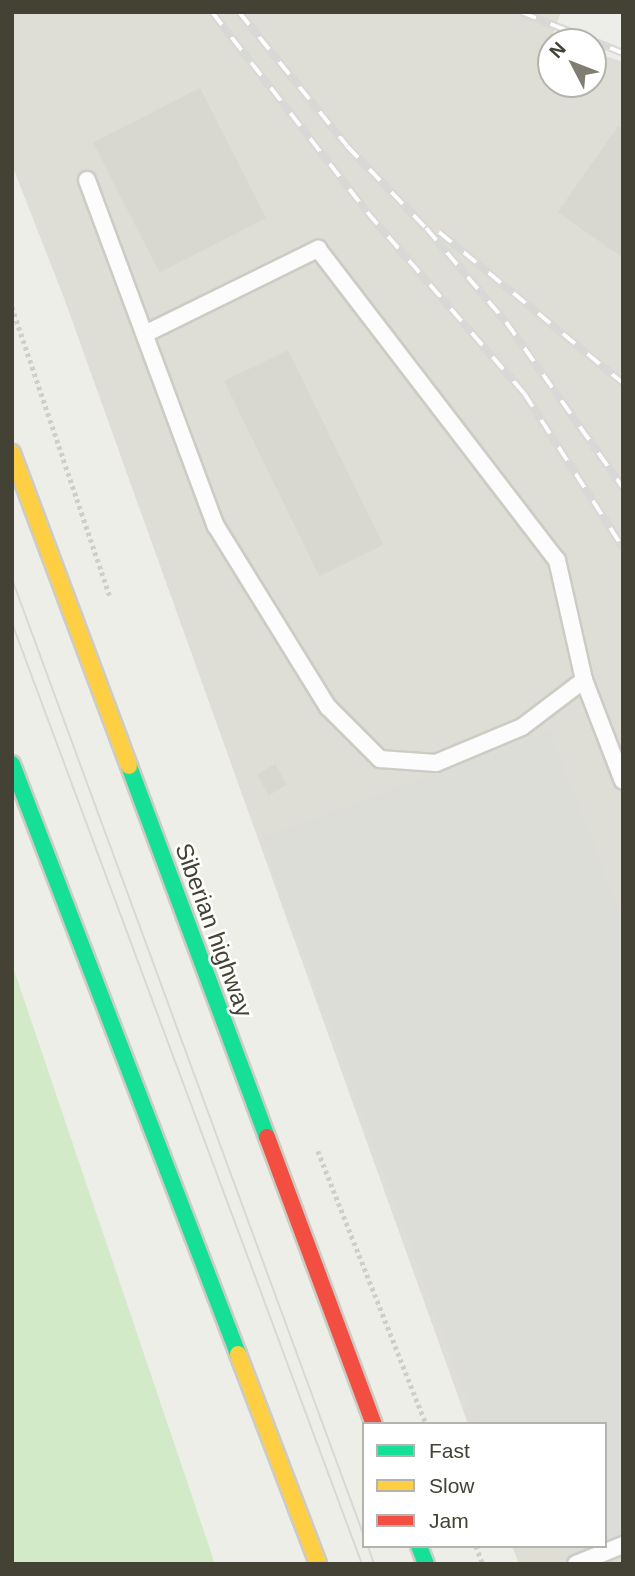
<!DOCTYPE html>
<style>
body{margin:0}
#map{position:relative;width:635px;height:1576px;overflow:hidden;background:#eeeee8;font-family:Arial,sans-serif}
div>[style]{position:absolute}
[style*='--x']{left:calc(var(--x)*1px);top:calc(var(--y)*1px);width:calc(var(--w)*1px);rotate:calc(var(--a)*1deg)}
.industrial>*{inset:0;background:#deddd6}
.green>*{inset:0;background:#d2eac7}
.parking>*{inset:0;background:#ddddd7}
.building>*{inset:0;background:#d8d7d0;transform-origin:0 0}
.path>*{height:4.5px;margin-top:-2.25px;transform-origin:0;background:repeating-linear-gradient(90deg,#d0cec9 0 3.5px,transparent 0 7px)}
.roads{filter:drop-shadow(2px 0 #ccccc5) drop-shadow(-2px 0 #ccccc5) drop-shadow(0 2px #ccccc5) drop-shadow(0 -2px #ccccc5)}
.lane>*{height:16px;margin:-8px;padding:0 8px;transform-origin:8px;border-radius:8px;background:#fcfcfc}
.fast>*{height:16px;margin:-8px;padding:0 8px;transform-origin:8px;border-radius:8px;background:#16e098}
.slow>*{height:16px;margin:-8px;padding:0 8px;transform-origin:8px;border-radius:8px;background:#ffcf43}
.jam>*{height:16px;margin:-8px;padding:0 8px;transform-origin:8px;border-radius:8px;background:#f24e42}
.tram>*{height:2px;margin:-1px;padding:0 1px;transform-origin:1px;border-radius:1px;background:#d8d8d7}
.rail>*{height:8px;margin-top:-4px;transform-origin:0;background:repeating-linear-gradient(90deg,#fff 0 16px,#d8d8d7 0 32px);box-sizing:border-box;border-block:2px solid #d8d8d7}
span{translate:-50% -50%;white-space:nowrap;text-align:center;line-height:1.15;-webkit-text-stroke:5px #fff;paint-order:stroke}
.street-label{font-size:24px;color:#444234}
.frame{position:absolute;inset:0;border:14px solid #444234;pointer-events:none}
.legend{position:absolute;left:362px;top:1422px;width:245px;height:126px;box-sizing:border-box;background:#fff;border:2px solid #b4b3ae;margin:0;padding:9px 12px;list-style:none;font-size:21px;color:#444234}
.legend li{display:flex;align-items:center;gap:14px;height:35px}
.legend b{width:35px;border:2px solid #b4b3ae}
.north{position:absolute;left:537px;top:28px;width:70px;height:70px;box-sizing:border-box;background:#fff;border:2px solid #b4b3ae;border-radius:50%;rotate:312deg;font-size:19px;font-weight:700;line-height:28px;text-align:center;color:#444234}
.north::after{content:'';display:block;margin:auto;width:24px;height:32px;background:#807e73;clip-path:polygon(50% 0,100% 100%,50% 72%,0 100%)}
</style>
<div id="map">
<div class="industrial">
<div style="clip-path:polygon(12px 12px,561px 12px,552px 37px,565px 42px,551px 42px,551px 84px,593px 84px,593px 52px,623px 62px,623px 1564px,519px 1564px,512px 1546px,605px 1546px,605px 1424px,468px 1424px,64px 298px,12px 165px)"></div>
</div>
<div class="green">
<div style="clip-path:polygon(12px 964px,215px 1564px,12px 1564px)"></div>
</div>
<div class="parking">
<div style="clip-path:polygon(550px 731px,623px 920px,623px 1564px,570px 1564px,565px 1546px,605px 1546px,605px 1424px,476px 1424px,261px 839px)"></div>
</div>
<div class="building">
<div style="left:200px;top:88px;width:146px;height:120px;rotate:63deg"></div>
<div style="clip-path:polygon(618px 126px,623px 129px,623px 258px,558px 212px)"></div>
<div style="left:288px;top:350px;width:217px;height:71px;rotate:64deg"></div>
<div style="left:275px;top:764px;width:24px;height:21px;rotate:60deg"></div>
</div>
<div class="path">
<div style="--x:12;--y:307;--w:305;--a:71.3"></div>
<div style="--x:318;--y:1151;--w:294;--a:68.4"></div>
<div style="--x:476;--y:1546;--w:19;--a:69"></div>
</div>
<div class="roads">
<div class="lane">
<div style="--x:87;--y:180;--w:369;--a:69.6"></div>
<div style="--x:216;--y:526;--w:213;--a:58.3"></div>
<div style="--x:328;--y:707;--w:74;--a:45"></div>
<div style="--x:380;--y:759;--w:56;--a:4.1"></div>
<div style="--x:436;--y:763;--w:93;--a:-22.7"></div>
<div style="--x:522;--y:727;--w:78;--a:-37.2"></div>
<div style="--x:584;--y:680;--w:108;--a:68.9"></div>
<div style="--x:147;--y:333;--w:191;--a:-26.2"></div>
<div style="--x:318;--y:249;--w:392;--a:52.5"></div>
<div style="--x:557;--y:560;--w:123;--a:77.3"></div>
<div style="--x:576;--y:1564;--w:51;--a:-22"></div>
</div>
<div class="fast">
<div style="--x:12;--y:764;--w:632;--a:69.04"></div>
<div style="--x:129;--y:766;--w:396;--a:69.6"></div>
<div style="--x:419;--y:1546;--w:19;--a:69"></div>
</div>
<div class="slow">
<div style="--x:12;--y:453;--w:334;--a:69.5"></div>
<div style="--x:238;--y:1354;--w:225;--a:69.1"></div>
</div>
<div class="jam">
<div style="--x:267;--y:1137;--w:306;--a:69.6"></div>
</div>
</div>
<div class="tram">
<div style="--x:12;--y:579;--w:1020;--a:69.81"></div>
<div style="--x:12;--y:623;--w:1004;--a:69.6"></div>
<div style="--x:368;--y:1546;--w:19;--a:72"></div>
</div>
<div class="rail">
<div style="--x:212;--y:12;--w:253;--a:52.2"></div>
<div style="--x:367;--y:212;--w:240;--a:49.1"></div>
<div style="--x:524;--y:393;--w:184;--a:57.4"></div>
<div style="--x:239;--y:12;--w:172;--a:51.1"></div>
<div style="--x:347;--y:146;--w:114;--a:46.1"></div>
<div style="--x:426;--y:228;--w:123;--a:49.6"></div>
<div style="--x:506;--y:322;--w:203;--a:54.8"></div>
<div style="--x:521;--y:12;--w:110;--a:21.9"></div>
<div style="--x:439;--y:232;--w:238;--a:39.4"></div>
</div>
<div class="street-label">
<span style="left:214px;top:930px;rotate:70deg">Siberian highway</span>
</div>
<div class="frame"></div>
<ul class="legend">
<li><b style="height:9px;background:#16e098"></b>Fast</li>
<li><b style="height:9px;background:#ffcf43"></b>Slow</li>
<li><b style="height:9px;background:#f24e42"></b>Jam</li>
</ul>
<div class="north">N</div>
</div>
